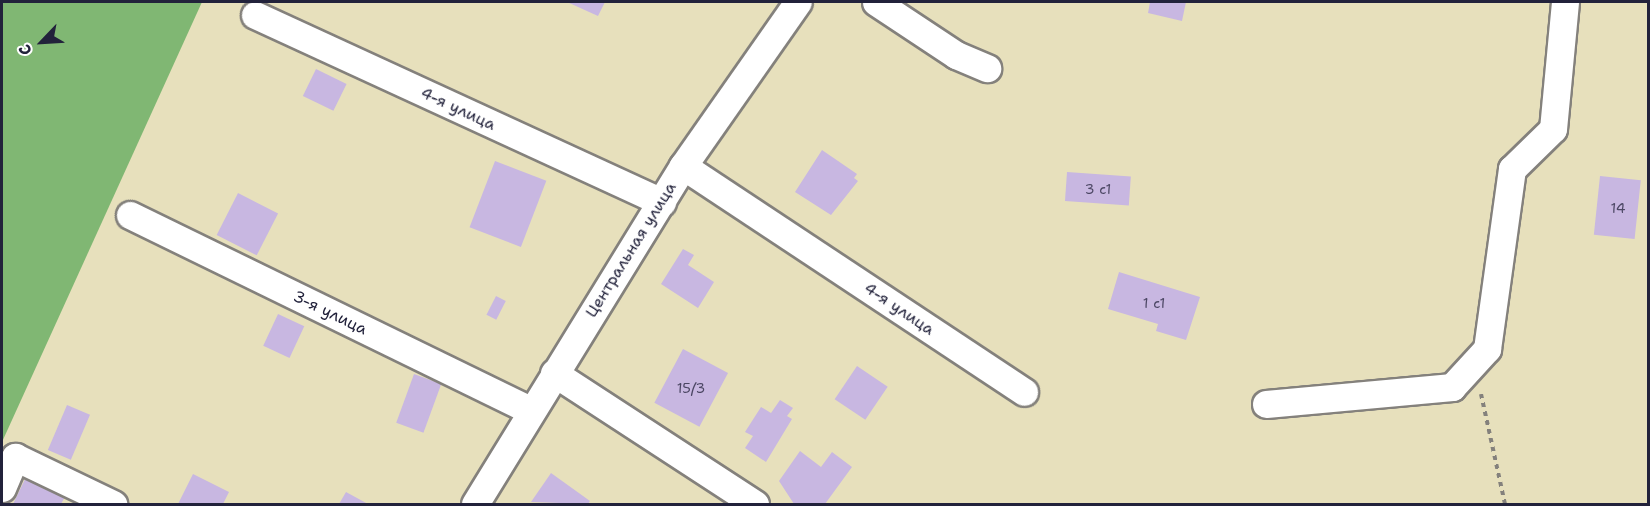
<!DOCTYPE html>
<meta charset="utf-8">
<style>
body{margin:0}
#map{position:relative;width:1650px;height:506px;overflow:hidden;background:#e7e0bc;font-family:"Shantell Sans",sans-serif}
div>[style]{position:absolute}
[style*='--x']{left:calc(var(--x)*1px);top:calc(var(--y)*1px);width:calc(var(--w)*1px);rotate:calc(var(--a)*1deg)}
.forest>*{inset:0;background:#80b773}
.building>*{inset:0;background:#c8b7e1;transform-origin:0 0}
.path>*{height:4px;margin-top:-2px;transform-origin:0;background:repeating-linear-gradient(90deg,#84817c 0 4.5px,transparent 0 9px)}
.roads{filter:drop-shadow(2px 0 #84817c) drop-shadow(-2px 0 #84817c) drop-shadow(0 2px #84817c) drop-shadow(0 -2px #84817c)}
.minor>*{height:27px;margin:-13.5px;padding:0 13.5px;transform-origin:13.5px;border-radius:13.5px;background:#fff}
span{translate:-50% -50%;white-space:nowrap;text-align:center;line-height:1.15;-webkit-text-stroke:4.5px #fff;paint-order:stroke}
.number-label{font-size:14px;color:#4c4764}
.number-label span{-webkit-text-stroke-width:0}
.street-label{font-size:16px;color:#22223b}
.frame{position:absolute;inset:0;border:3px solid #22223b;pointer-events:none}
.north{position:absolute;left:12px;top:12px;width:60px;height:60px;-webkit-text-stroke:4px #fff;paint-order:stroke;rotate:245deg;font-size:16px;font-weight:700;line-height:24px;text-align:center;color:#22223b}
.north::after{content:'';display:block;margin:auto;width:21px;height:27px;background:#22223b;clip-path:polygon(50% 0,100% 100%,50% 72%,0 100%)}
</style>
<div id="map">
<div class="forest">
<div style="clip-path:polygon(2px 2px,202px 2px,2px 442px)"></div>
</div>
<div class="building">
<div style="clip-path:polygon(567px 2px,605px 2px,598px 16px)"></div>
<div style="clip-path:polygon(1150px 2px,1186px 2px,1182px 21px,1148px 13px)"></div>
<div style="left:316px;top:69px;width:34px;height:30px;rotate:26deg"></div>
<div style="clip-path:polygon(822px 150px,857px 174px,854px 178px,858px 181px,831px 215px,795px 192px)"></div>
<div style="left:495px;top:161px;width:55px;height:71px;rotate:21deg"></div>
<div style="left:1067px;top:172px;width:64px;height:29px;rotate:4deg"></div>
<div style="left:1600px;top:176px;width:41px;height:59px;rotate:6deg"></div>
<div style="left:238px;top:193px;width:45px;height:47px;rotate:27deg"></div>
<div style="clip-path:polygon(683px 249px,694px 255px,688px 265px,714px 282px,698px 308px,661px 284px)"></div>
<div style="clip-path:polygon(1119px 272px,1200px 297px,1186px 340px,1156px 331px,1158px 324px,1108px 309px)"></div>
<div style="left:496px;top:296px;width:11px;height:21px;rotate:27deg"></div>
<div style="left:278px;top:314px;width:29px;height:35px;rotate:25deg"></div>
<div style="left:683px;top:349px;width:51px;height:61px;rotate:28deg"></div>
<div style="left:857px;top:366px;width:37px;height:40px;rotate:34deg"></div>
<div style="left:414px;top:374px;width:29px;height:52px;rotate:20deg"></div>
<div style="clip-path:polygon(780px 400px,793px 408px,787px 416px,792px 419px,766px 462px,745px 448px,753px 436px,745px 432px,761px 407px,771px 413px)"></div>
<div style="left:67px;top:405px;width:25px;height:49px;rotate:23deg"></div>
<div style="clip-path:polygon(800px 451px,821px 467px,832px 452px,852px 467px,825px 504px,794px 504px,779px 481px)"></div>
<div style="clip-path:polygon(551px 473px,590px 501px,588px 504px,531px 502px)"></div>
<div style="clip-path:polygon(193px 474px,229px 492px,223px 504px,178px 504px)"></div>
<div style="clip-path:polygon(27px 475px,66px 495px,61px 504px,13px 504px)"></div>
<div style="clip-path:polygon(346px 492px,368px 504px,339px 504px)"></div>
</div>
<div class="path">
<div style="--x:1481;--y:394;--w:113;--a:77.7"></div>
</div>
<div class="roads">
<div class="minor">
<div style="--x:876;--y:2;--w:96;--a:33.5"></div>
<div style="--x:956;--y:55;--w:34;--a:23"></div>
<div style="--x:255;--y:15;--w:448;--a:24.7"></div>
<div style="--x:683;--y:166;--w:409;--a:33.5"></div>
<div style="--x:130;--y:215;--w:445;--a:26"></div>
<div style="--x:554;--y:373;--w:240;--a:33.1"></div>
<div style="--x:1266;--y:404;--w:187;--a:-5.2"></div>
<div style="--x:1452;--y:387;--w:52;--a:-47.4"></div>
<div style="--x:1487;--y:349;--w:182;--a:-82.1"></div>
<div style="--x:1512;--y:169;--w:57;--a:-44.3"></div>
<div style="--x:1553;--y:129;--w:128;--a:-84.6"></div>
<div style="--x:2;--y:488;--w:34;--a:-67"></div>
<div style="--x:15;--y:457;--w:109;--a:25.6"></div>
<div style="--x:475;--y:504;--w:397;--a:-58.4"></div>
<div style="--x:683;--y:166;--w:200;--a:-55"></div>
</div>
</div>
<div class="number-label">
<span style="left:1098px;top:189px">3 с1</span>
<span style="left:1618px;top:208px">14</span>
<span style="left:1154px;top:303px">1 с1</span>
<span style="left:691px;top:388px">15/3</span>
</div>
<div class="street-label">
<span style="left:458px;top:109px;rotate:25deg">4-я улица</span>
<span style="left:631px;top:250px;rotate:-58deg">Центральная улица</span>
<span style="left:899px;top:309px;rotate:34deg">4-я улица</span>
<span style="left:330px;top:313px;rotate:26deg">3-я улица</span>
</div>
<div class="frame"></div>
<div class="north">С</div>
</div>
